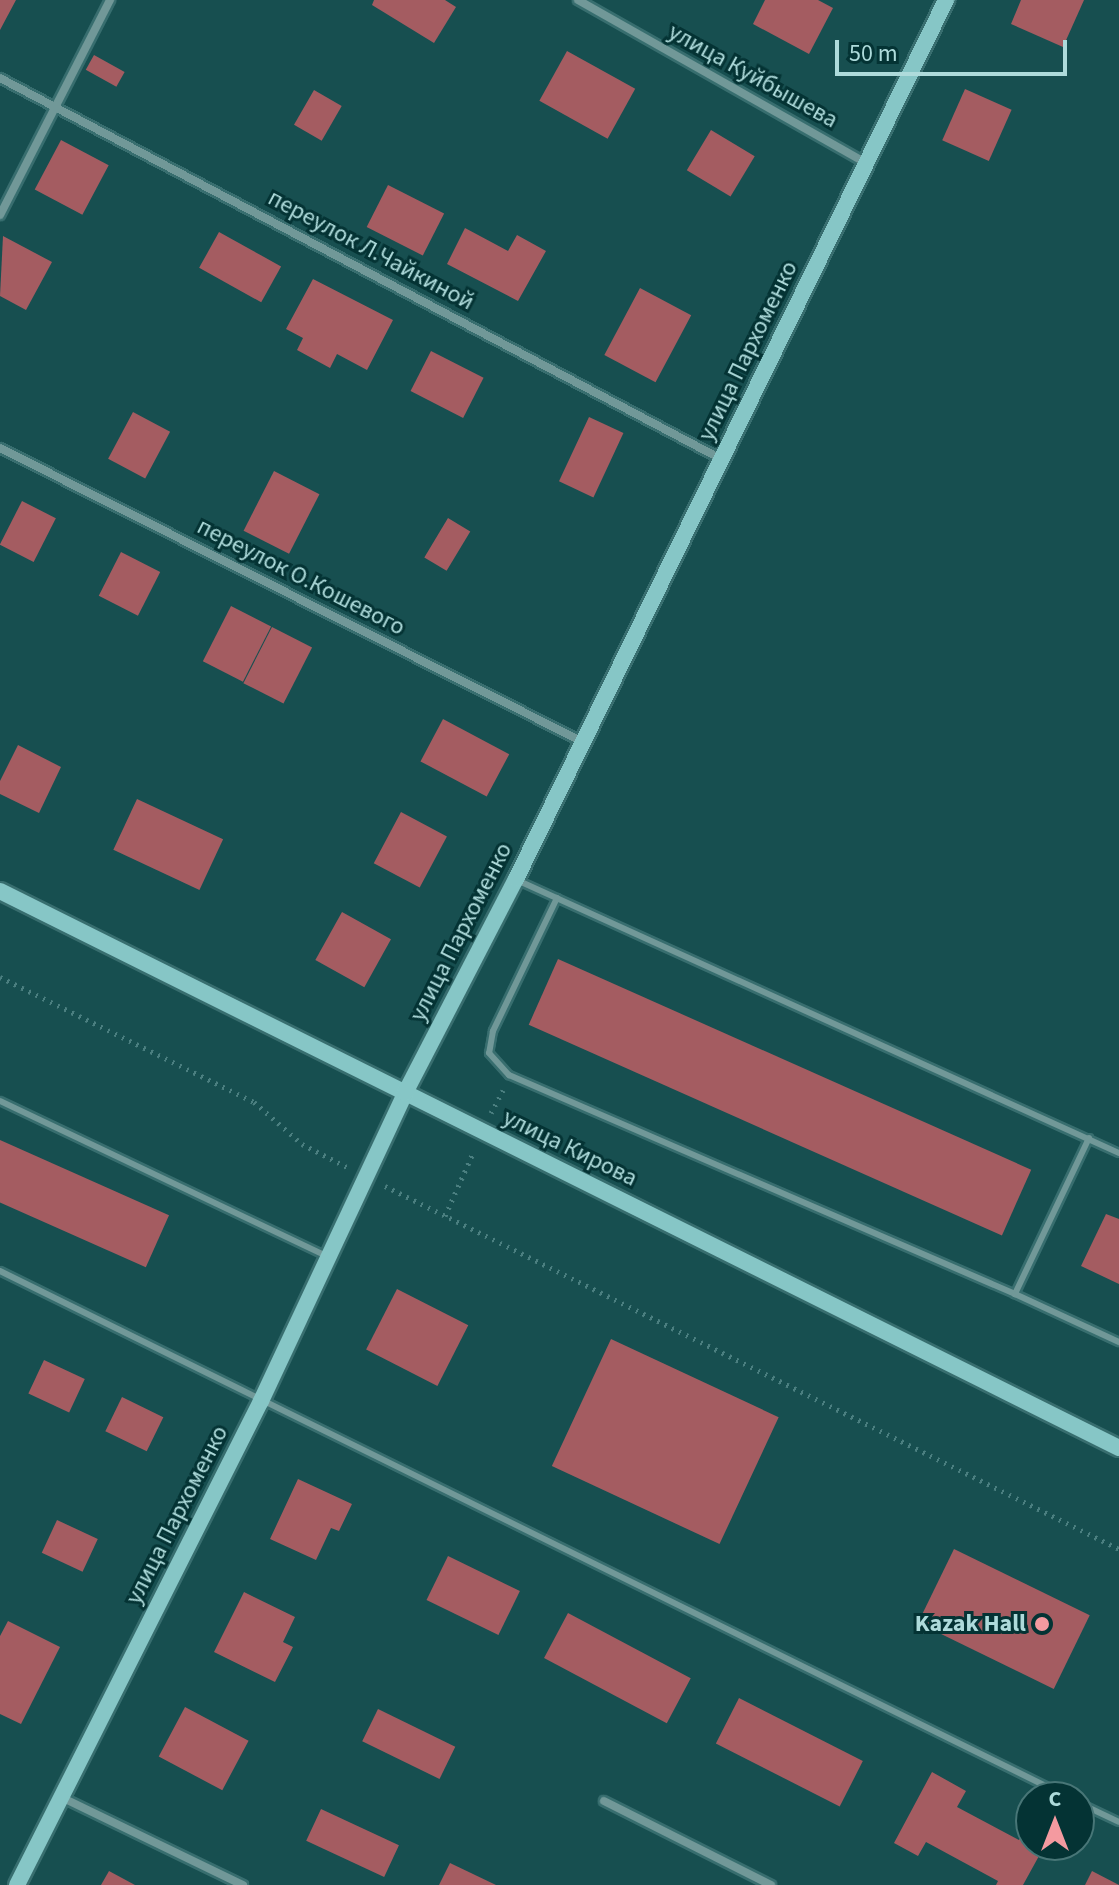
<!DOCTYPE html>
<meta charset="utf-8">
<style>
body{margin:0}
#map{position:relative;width:1119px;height:1885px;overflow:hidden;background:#174f50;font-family:"Source Sans 3",sans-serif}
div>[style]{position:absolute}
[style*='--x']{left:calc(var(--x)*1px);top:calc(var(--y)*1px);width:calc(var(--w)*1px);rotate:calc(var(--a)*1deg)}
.building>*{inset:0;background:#a45c61;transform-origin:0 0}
.path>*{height:5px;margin-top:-2.5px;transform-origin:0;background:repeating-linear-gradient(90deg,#4b7f80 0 2px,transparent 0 8px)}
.roads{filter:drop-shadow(2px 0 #386e6f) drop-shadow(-2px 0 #386e6f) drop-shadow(0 2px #386e6f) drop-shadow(0 -2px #386e6f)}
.lane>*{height:6px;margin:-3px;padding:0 3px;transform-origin:3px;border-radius:3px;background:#719898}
.street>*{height:8px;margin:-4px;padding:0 4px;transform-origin:4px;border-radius:4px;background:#719898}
.secondary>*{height:16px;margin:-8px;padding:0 8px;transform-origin:8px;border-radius:8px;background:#86c6c6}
.dots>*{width:22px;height:22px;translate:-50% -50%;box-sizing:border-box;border:4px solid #043334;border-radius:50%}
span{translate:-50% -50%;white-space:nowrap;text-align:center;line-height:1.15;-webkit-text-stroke:6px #043334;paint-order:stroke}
.street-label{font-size:24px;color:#aedbdb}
.poi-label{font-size:24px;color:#aedbdb;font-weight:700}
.right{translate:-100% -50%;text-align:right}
.north{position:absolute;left:1015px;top:1781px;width:80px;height:80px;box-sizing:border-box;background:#043334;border:2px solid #487677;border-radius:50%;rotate:0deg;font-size:22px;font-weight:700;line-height:32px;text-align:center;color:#aedbdb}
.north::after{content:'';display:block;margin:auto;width:28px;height:36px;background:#f49aa0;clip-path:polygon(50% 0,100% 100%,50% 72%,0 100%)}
.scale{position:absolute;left:835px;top:40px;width:232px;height:36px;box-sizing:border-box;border:4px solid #aedbdb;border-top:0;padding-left:10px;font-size:24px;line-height:28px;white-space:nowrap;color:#aedbdb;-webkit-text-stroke:6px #043334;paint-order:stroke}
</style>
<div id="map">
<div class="building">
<div style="clip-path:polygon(0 0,16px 0,0 30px)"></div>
<div style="clip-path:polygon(374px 0,445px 0,456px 7px,434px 43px,372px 5px)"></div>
<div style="clip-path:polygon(765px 0,818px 0,833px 8px,809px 54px,753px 24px)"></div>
<div style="clip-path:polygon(1021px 0,1084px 0,1063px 47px,1011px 24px)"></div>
<div style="left:567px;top:51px;width:78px;height:57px;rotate:29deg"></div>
<div style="left:94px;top:55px;width:35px;height:17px;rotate:29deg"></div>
<div style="left:965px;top:89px;width:51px;height:56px;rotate:24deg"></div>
<div style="left:314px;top:90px;width:32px;height:40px;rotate:30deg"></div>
<div style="left:711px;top:130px;width:51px;height:47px;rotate:31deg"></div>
<div style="left:61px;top:140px;width:54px;height:56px;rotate:28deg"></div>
<div style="left:388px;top:185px;width:63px;height:47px;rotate:27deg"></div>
<div style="clip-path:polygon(465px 228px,508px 251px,517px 235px,546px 251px,518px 301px,447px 264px)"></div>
<div style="left:219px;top:232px;width:71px;height:41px;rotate:29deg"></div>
<div style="clip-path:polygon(3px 236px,52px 262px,26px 310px,0 296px)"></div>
<div style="clip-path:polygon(313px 279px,393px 320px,367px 370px,337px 354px,330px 368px,297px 350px,303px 338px,286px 329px)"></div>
<div style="left:640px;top:288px;width:58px;height:76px;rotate:28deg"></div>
<div style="left:431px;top:351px;width:59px;height:45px;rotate:27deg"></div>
<div style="left:133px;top:412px;width:42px;height:53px;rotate:28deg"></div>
<div style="left:589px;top:417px;width:38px;height:71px;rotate:25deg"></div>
<div style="left:274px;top:471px;width:51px;height:67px;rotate:27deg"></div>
<div style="left:22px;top:501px;width:38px;height:49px;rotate:27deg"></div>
<div style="left:448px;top:518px;width:26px;height:46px;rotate:31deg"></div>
<div style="left:121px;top:552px;width:44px;height:49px;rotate:27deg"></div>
<div style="left:231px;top:606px;width:45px;height:62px;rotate:27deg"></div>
<div style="left:272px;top:627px;width:45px;height:63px;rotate:27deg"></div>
<div style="left:443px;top:719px;width:75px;height:48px;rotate:28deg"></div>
<div style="clip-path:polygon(18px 745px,61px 767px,39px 813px,0 794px,0 781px)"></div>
<div style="left:137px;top:799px;width:95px;height:56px;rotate:25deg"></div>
<div style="left:401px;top:812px;width:52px;height:58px;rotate:28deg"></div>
<div style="left:342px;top:912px;width:56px;height:55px;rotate:29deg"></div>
<div style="left:558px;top:959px;width:518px;height:72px;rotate:24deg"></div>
<div style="left:0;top:1140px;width:185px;height:57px;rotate:24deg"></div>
<div style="clip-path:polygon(1106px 1214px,1119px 1219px,1119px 1284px,1081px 1266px)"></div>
<div style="left:397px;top:1289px;width:80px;height:68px;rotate:27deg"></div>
<div style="left:611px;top:1339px;width:185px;height:140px;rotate:25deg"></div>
<div style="left:44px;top:1360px;width:45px;height:37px;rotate:25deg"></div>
<div style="left:122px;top:1397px;width:46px;height:38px;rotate:26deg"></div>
<div style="clip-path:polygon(298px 1479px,352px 1504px,339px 1531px,331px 1528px,316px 1560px,270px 1539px)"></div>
<div style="left:57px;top:1520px;width:45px;height:36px;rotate:25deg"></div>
<div style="left:954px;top:1549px;width:151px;height:82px;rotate:26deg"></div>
<div style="left:448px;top:1556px;width:80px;height:49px;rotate:26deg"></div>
<div style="clip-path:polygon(244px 1592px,295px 1617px,283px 1642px,293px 1647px,275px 1682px,214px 1652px)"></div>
<div style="left:568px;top:1613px;width:139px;height:51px;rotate:28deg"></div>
<div style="clip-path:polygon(8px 1621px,60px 1647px,21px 1724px,0 1714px,0 1636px)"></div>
<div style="left:739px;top:1698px;width:139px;height:51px;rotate:27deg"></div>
<div style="left:185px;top:1707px;width:72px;height:56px;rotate:28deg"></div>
<div style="left:378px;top:1709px;width:86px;height:36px;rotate:26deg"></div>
<div style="clip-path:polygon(932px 1772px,966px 1791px,957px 1807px,1019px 1840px,1025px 1829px,1031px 1832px,1031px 1845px,1045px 1845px,1023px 1885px,996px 1885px,998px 1881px,926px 1842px,918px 1856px,894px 1843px)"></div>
<div style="left:321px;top:1809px;width:86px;height:35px;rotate:25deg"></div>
<div style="clip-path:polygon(450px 1863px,496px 1885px,439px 1885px)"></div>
<div style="clip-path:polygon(109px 1871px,135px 1885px,101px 1885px)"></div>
<div style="clip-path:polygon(1092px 1871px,1119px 1885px,1085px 1885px)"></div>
</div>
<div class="path">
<div style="--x:0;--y:977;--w:283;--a:26.2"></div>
<div style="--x:254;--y:1102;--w:64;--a:41.2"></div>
<div style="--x:302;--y:1144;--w:51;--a:27.1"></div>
<div style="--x:491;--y:1113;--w:26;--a:-62"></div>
<div style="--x:385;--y:1186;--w:819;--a:26.31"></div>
<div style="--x:445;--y:1216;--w:71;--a:-66"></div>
</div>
<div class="roads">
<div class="lane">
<div style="--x:519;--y:881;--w:659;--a:24.39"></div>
<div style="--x:557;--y:898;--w:148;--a:115.7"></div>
<div style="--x:493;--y:1031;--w:22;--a:100"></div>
<div style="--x:489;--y:1053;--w:30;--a:48"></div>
<div style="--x:509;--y:1075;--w:551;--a:23.4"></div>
<div style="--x:0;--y:1101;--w:361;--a:25.4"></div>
<div style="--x:1089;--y:1138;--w:173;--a:115.4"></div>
<div style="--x:1015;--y:1294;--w:115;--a:24.8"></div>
<div style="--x:0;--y:1271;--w:1191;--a:26.22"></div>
<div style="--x:1079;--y:1803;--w:44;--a:25.4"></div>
</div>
<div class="street">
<div style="--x:578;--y:0;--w:331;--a:29.5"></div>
<div style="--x:0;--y:78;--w:815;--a:27.85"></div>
<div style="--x:0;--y:215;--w:242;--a:-62.9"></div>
<div style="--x:0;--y:448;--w:653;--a:26.76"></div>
<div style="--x:63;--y:1798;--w:200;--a:25.8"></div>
<div style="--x:604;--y:1801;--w:187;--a:26.7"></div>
</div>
<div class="secondary">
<div style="--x:0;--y:891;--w:1250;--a:26.46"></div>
<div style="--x:17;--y:1885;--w:542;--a:-63.25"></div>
<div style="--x:261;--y:1401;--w:340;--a:-64.9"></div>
<div style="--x:405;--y:1093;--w:241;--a:-62.6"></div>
<div style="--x:516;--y:879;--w:979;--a:-63.93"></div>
</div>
</div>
<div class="dots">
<div style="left:1042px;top:1624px;background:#f49aa0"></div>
</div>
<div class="street-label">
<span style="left:753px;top:76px;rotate:29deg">улица Куйбышева</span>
<span style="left:371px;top:250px;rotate:28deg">переулок Л.Чайкиной</span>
<span style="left:748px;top:351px;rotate:-64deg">улица Пархоменко</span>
<span style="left:301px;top:577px;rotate:27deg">переулок О.Кошевого</span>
<span style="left:461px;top:932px;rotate:-63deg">улица Пархоменко</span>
<span style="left:570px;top:1148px;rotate:26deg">улица Кирова</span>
<span style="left:177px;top:1515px;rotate:-63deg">улица Пархоменко</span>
</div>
<div class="poi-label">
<span class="right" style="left:1026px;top:1624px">Kazak Hall</span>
</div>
<div class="north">С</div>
<div class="scale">50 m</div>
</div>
